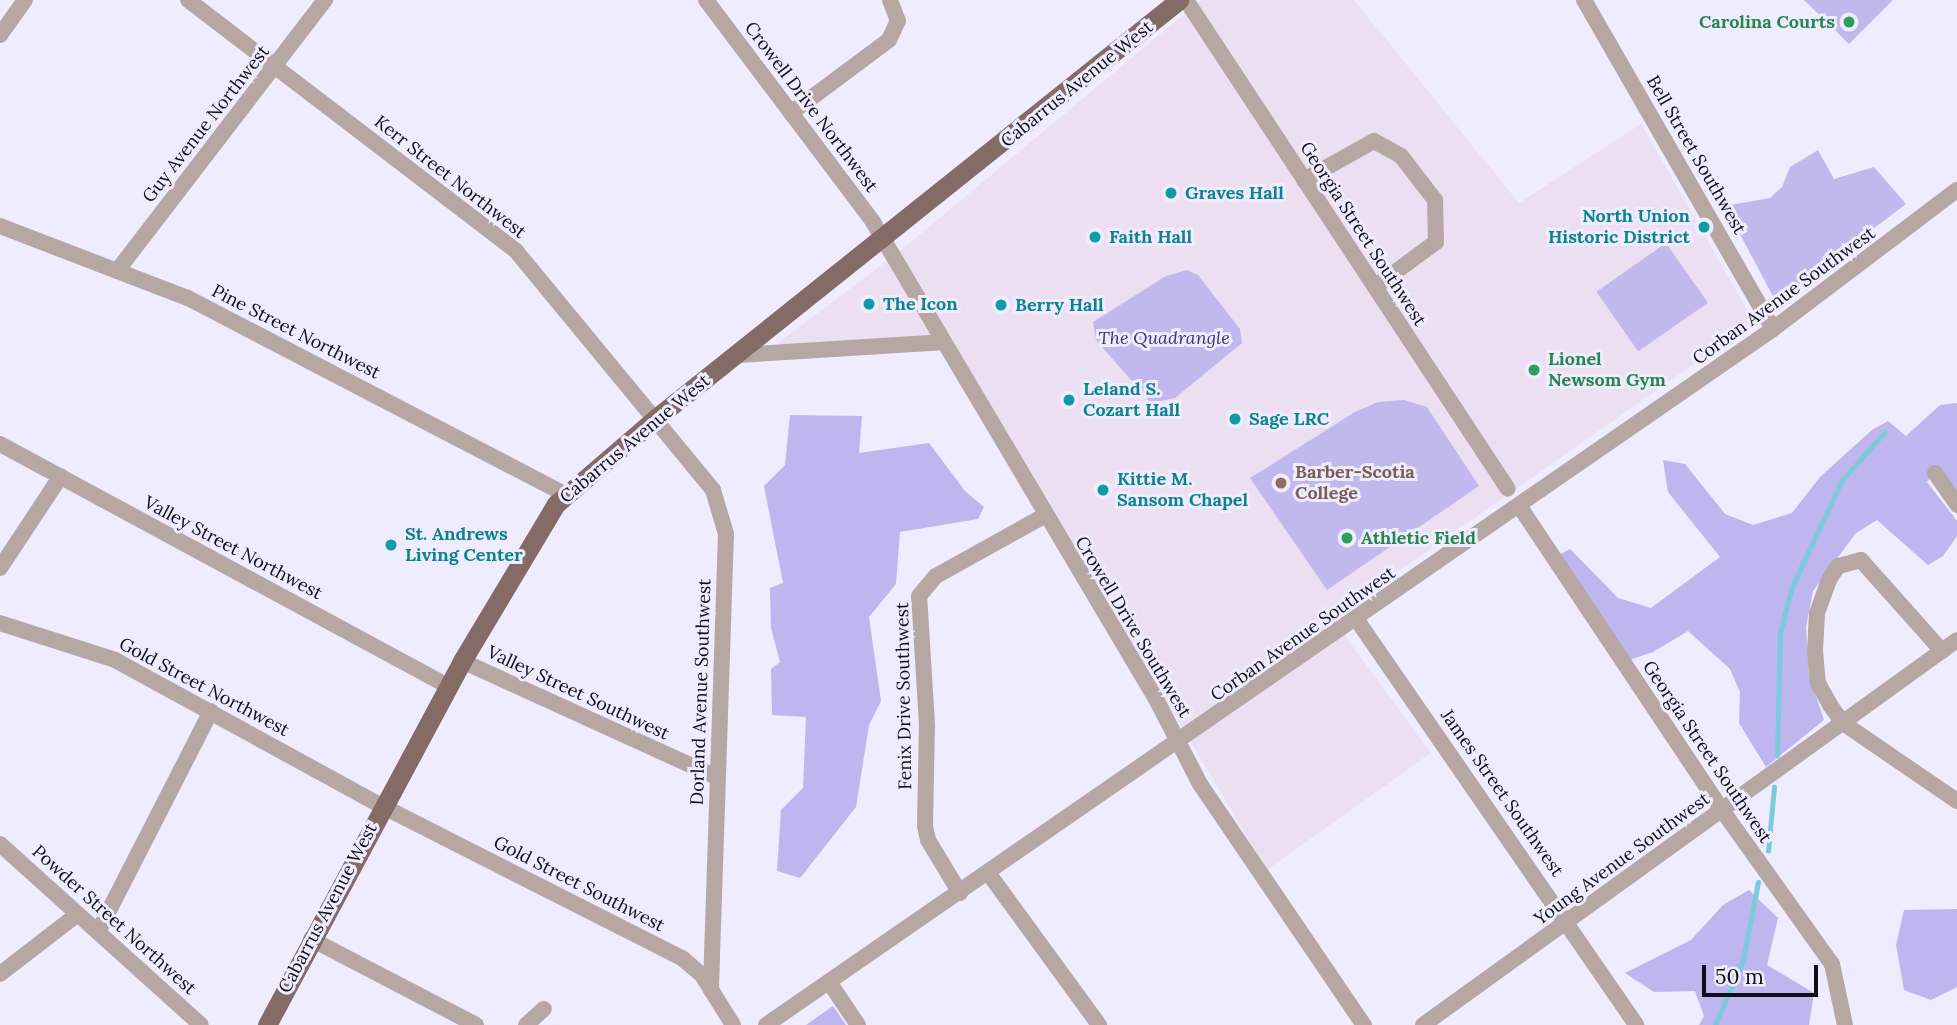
<!DOCTYPE html>
<style>
body{margin:0}
#map{position:relative;width:1957px;height:1025px;overflow:hidden;background:#eeecfe;font-family:Lora,serif}
div>[style]{position:absolute}
[style*='--x']{left:calc(var(--x)*1px);top:calc(var(--y)*1px);width:calc(var(--w)*1px);rotate:calc(var(--a)*1deg)}
.education>*{inset:0;background:#ecdff2}
.green>*{inset:0;background:#c1b8ee;transform-origin:0 0}
.forest>*{inset:0;background:#bfb5ef}
.stream>*{height:4.5px;margin:-2.25px;padding:0 2.25px;transform-origin:2.25px;border-radius:2.25px;background:#7ccadc}
.minor>*{height:16px;margin:-8px;padding:0 8px;transform-origin:8px;border-radius:8px;background:#b6a7a3}
.major>*{height:19px;margin:-9.5px;padding:0 9.5px;transform-origin:9.5px;border-radius:9.5px;background:#856b65}
.dots>*{width:19px;height:19px;translate:-50% -50%;box-sizing:border-box;border:4px solid #eeecfe;border-radius:50%}
span{translate:-50% -50%;white-space:nowrap;text-align:center;line-height:1.15;-webkit-text-stroke:6px #eeecfe;paint-order:stroke}
.leisure-label{font-size:18px;color:#27864d;font-weight:700}
.right{translate:-100% -50%;text-align:right}
.left{translate:0 -50%;text-align:left}
.street-label{font-size:18px;color:#100e18}
.culture-label{font-size:18px;color:#0d838f;font-weight:700}
.park-label{font-size:18px;color:#433175;font-style:italic}
.education-label{font-size:18px;color:#785e54;font-weight:700}
.scale{position:absolute;left:1702px;top:965px;width:116px;height:32px;box-sizing:border-box;border:4px solid #100e18;border-top:0;padding-left:9px;font-size:21px;line-height:24px;white-space:nowrap;color:#100e18;-webkit-text-stroke:5px #eeecfe;paint-order:stroke}
</style>
<div id="map">
<div class="education">
<div style="clip-path:polygon(1201px 0,1354px 0,1519px 203px,1641px 124px,1754px 322px,1332px 618px,1431px 753px,1267px 870px,949px 336px,784px 347px,778px 343px,900px 251px)"></div>
</div>
<div class="green">
<div style="clip-path:polygon(1804px 0,1893px 0,1849px 44px)"></div>
<div style="clip-path:polygon(1818px 150px,1834px 179px,1874px 167px,1906px 204px,1776px 302px,1725px 206px,1770px 198px,1782px 187px,1790px 167px)"></div>
<div style="left:1666px;top:243px;width:73px;height:85px;rotate:55deg"></div>
<div style="clip-path:polygon(1187px 270px,1198px 275px,1240px 329px,1242px 343px,1175px 398px,1151px 403px,1096px 340px,1093px 322px,1166px 276px)"></div>
<div style="clip-path:polygon(1404px 400px,1427px 407px,1479px 486px,1327px 590px,1250px 478px,1355px 412px,1378px 402px)"></div>
</div>
<div class="forest">
<div style="clip-path:polygon(1957px 403px,1957px 490px,1938px 468px,1927px 482px,1957px 521px,1957px 536px,1943px 556px,1928px 565px,1877px 520px,1856px 533px,1813px 591px,1806px 627px,1809px 675px,1824px 720px,1766px 767px,1739px 723px,1740px 692px,1730px 669px,1688px 631px,1653px 652px,1629px 660px,1559px 555px,1570px 549px,1618px 598px,1651px 608px,1720px 557px,1668px 492px,1663px 460px,1685px 464px,1725px 514px,1753px 525px,1792px 513px,1820px 477px,1872px 430px,1888px 421px,1906px 436px,1940px 405px)"></div>
<div style="clip-path:polygon(790px 415px,862px 416px,859px 453px,929px 443px,965px 491px,984px 507px,978px 519px,900px 532px,896px 584px,869px 617px,881px 701px,869px 725px,856px 807px,800px 878px,777px 871px,781px 810px,803px 788px,806px 717px,772px 715px,771px 669px,780px 662px,771px 628px,770px 588px,783px 583px,764px 486px,785px 465px)"></div>
<div style="clip-path:polygon(1749px 890px,1778px 918px,1767px 965px,1814px 993px,1809px 1025px,1699px 1025px,1704px 1016px,1695px 991px,1654px 992px,1625px 973px,1691px 940px,1723px 905px)"></div>
<div style="clip-path:polygon(1957px 909px,1957px 987px,1931px 1000px,1904px 990px,1896px 945px,1904px 910px)"></div>
<div style="clip-path:polygon(833px 1006px,846px 1025px,806px 1025px)"></div>
</div>
<div class="stream">
<div style="--x:1777;--y:756;--w:123;--a:-88.6"></div>
<div style="--x:1780;--y:633;--w:48;--a:-75.4"></div>
<div style="--x:1792;--y:587;--w:118;--a:-65"></div>
<div style="--x:1842;--y:480;--w:64;--a:-48.1"></div>
<div style="--x:1768;--y:851;--w:64;--a:-84.6"></div>
<div style="--x:1715;--y:1025;--w:71;--a:-66.7"></div>
<div style="--x:1743;--y:960;--w:79;--a:-79.1"></div>
</div>
<div class="minor">
<div style="--x:188;--y:0;--w:413;--a:37.4"></div>
<div style="--x:516;--y:251;--w:310;--a:50.5"></div>
<div style="--x:713;--y:490;--w:46;--a:73.5"></div>
<div style="--x:726;--y:534;--w:456;--a:91.9"></div>
<div style="--x:706;--y:0;--w:278;--a:53"></div>
<div style="--x:873;--y:222;--w:555;--a:59.32"></div>
<div style="--x:1156;--y:699;--w:96;--a:62.6"></div>
<div style="--x:1200;--y:784;--w:292;--a:55.8"></div>
<div style="--x:1186;--y:0;--w:585;--a:56.64"></div>
<div style="--x:1584;--y:0;--w:379;--a:60.1"></div>
<div style="--x:0;--y:35;--w:43;--a:-54.5"></div>
<div style="--x:791;--y:113;--w:122;--a:-36.7"></div>
<div style="--x:889;--y:40;--w:21;--a:-65"></div>
<div style="--x:898;--y:21;--w:22;--a:-111"></div>
<div style="--x:1304;--y:180;--w:80;--a:-29.1"></div>
<div style="--x:1374;--y:141;--w:31;--a:29"></div>
<div style="--x:1401;--y:156;--w:56;--a:52.3"></div>
<div style="--x:1435;--y:200;--w:42;--a:88.6"></div>
<div style="--x:1436;--y:242;--w:76;--a:143.6"></div>
<div style="--x:0;--y:226;--w:201;--a:21"></div>
<div style="--x:188;--y:298;--w:425;--a:27.5"></div>
<div style="--x:117;--y:271;--w:342;--a:-52.5"></div>
<div style="--x:738;--y:355;--w:204;--a:-3.6"></div>
<div style="--x:0;--y:444;--w:509;--a:28.38"></div>
<div style="--x:1935;--y:473;--w:39;--a:55"></div>
<div style="--x:1520;--y:507;--w:364;--a:56.3"></div>
<div style="--x:1722;--y:810;--w:189;--a:54.5"></div>
<div style="--x:1832;--y:964;--w:62;--a:78"></div>
<div style="--x:0;--y:568;--w:110;--a:-56.5"></div>
<div style="--x:1357;--y:620;--w:492;--a:55.4"></div>
<div style="--x:0;--y:623;--w:121;--a:17.8"></div>
<div style="--x:115;--y:660;--w:304;--a:28.7"></div>
<div style="--x:382;--y:806;--w:338;--a:26.9"></div>
<div style="--x:683;--y:959;--w:25;--a:40"></div>
<div style="--x:702;--y:975;--w:59;--a:58.2"></div>
<div style="--x:1942;--y:651;--w:122;--a:-131.7"></div>
<div style="--x:1861;--y:560;--w:24;--a:165"></div>
<div style="--x:1838;--y:566;--w:17;--a:123"></div>
<div style="--x:1829;--y:580;--w:35;--a:110"></div>
<div style="--x:1817;--y:613;--w:38;--a:93"></div>
<div style="--x:1815;--y:651;--w:32;--a:85"></div>
<div style="--x:1818;--y:683;--w:25;--a:61"></div>
<div style="--x:1830;--y:705;--w:22;--a:54"></div>
<div style="--x:1843;--y:723;--w:138;--a:34.4"></div>
<div style="--x:462;--y:661;--w:279;--a:24.5"></div>
<div style="--x:0;--y:844;--w:270;--a:42"></div>
<div style="--x:989;--y:874;--w:187;--a:53.9"></div>
<div style="--x:960;--y:893;--w:62;--a:-121.1"></div>
<div style="--x:928;--y:840;--w:14;--a:-102"></div>
<div style="--x:925;--y:826;--w:101;--a:-88.9"></div>
<div style="--x:927;--y:725;--w:129;--a:-93.5"></div>
<div style="--x:919;--y:596;--w:26;--a:-50"></div>
<div style="--x:936;--y:576;--w:124;--a:-29.1"></div>
<div style="--x:98;--y:932;--w:248;--a:-62.9"></div>
<div style="--x:311;--y:939;--w:186;--a:27.5"></div>
<div style="--x:0;--y:974;--w:98;--a:-37.6"></div>
<div style="--x:829;--y:982;--w:52;--a:56"></div>
<div style="--x:526;--y:1025;--w:24;--a:-42"></div>
<div style="--x:766;--y:1025;--w:1224;--a:-34.65"></div>
<div style="--x:1773;--y:329;--w:231;--a:-37.1"></div>
<div style="--x:1423;--y:1025;--w:658;--a:-35.79"></div>
</div>
<div class="major">
<div style="--x:267;--y:1025;--w:413;--a:-61.8"></div>
<div style="--x:462;--y:661;--w:183;--a:-59.1"></div>
<div style="--x:556;--y:504;--w:132;--a:-40.7"></div>
<div style="--x:656;--y:418;--w:670;--a:-38.63"></div>
</div>
<div class="dots">
<div style="left:1849px;top:22px;background:#2e9e5b"></div>
<div style="left:1171px;top:193px;background:#0f9aa8"></div>
<div style="left:1704px;top:227px;background:#0f9aa8"></div>
<div style="left:1095px;top:237px;background:#0f9aa8"></div>
<div style="left:869px;top:304px;background:#0f9aa8"></div>
<div style="left:1001px;top:305px;background:#0f9aa8"></div>
<div style="left:1534px;top:370px;background:#2e9e5b"></div>
<div style="left:1069px;top:400px;background:#0f9aa8"></div>
<div style="left:1235px;top:419px;background:#0f9aa8"></div>
<div style="left:1281px;top:483px;background:#8d6e63"></div>
<div style="left:1103px;top:490px;background:#0f9aa8"></div>
<div style="left:1347px;top:538px;background:#2e9e5b"></div>
<div style="left:391px;top:545px;background:#0f9aa8"></div>
</div>
<div class="leisure-label">
<span class="right" style="left:1835px;top:22px">Carolina Courts</span>
<span class="left" style="left:1548px;top:370px">Lionel<br>Newsom Gym</span>
<span class="left" style="left:1361px;top:538px">Athletic Field</span>
</div>
<div class="street-label">
<span style="left:1077px;top:84px;rotate:-39deg">Cabarrus Avenue West</span>
<span style="left:811px;top:107px;rotate:53deg">Crowell Drive Northwest</span>
<span style="left:206px;top:124px;rotate:-52deg">Guy Avenue Northwest</span>
<span style="left:1696px;top:155px;rotate:60deg">Bell Street Southwest</span>
<span style="left:450px;top:177px;rotate:38deg">Kerr Street Northwest</span>
<span style="left:1363px;top:234px;rotate:57deg">Georgia Street Southwest</span>
<span style="left:1784px;top:296px;rotate:-36deg">Corban Avenue Southwest</span>
<span style="left:296px;top:332px;rotate:27deg">Pine Street Northwest</span>
<span style="left:635px;top:439px;rotate:-40deg">Cabarrus Avenue West</span>
<span style="left:233px;top:548px;rotate:28deg">Valley Street Northwest</span>
<span style="left:1133px;top:627px;rotate:59deg">Crowell Drive Southwest</span>
<span style="left:1303px;top:634px;rotate:-35deg">Corban Avenue Southwest</span>
<span style="left:204px;top:687px;rotate:28deg">Gold Street Northwest</span>
<span style="left:701px;top:692px;rotate:-88deg">Dorland Avenue Southwest</span>
<span style="left:578px;top:693px;rotate:25deg">Valley Street Southwest</span>
<span style="left:904px;top:696px;rotate:-91deg">Fenix Drive Southwest</span>
<span style="left:1707px;top:752px;rotate:56deg">Georgia Street Southwest</span>
<span style="left:1502px;top:793px;rotate:55deg">James Street Southwest</span>
<span style="left:1622px;top:859px;rotate:-36deg">Young Avenue Southwest</span>
<span style="left:579px;top:884px;rotate:27deg">Gold Street Southwest</span>
<span style="left:328px;top:908px;rotate:-62deg">Cabarrus Avenue West</span>
<span style="left:114px;top:920px;rotate:42deg">Powder Street Northwest</span>
</div>
<div class="culture-label">
<span class="left" style="left:1185px;top:193px">Graves Hall</span>
<span class="right" style="left:1690px;top:227px">North Union<br>Historic District</span>
<span class="left" style="left:1109px;top:237px">Faith Hall</span>
<span class="left" style="left:883px;top:304px">The Icon</span>
<span class="left" style="left:1015px;top:305px">Berry Hall</span>
<span class="left" style="left:1083px;top:400px">Leland S.<br>Cozart Hall</span>
<span class="left" style="left:1249px;top:419px">Sage LRC</span>
<span class="left" style="left:1117px;top:490px">Kittie M.<br>Sansom Chapel</span>
<span class="left" style="left:405px;top:545px">St. Andrews<br>Living Center</span>
</div>
<div class="park-label">
<span style="left:1164px;top:338px">The Quadrangle</span>
</div>
<div class="education-label">
<span class="left" style="left:1295px;top:483px">Barber-Scotia<br>College</span>
</div>
<div class="scale">50 m</div>
</div>
